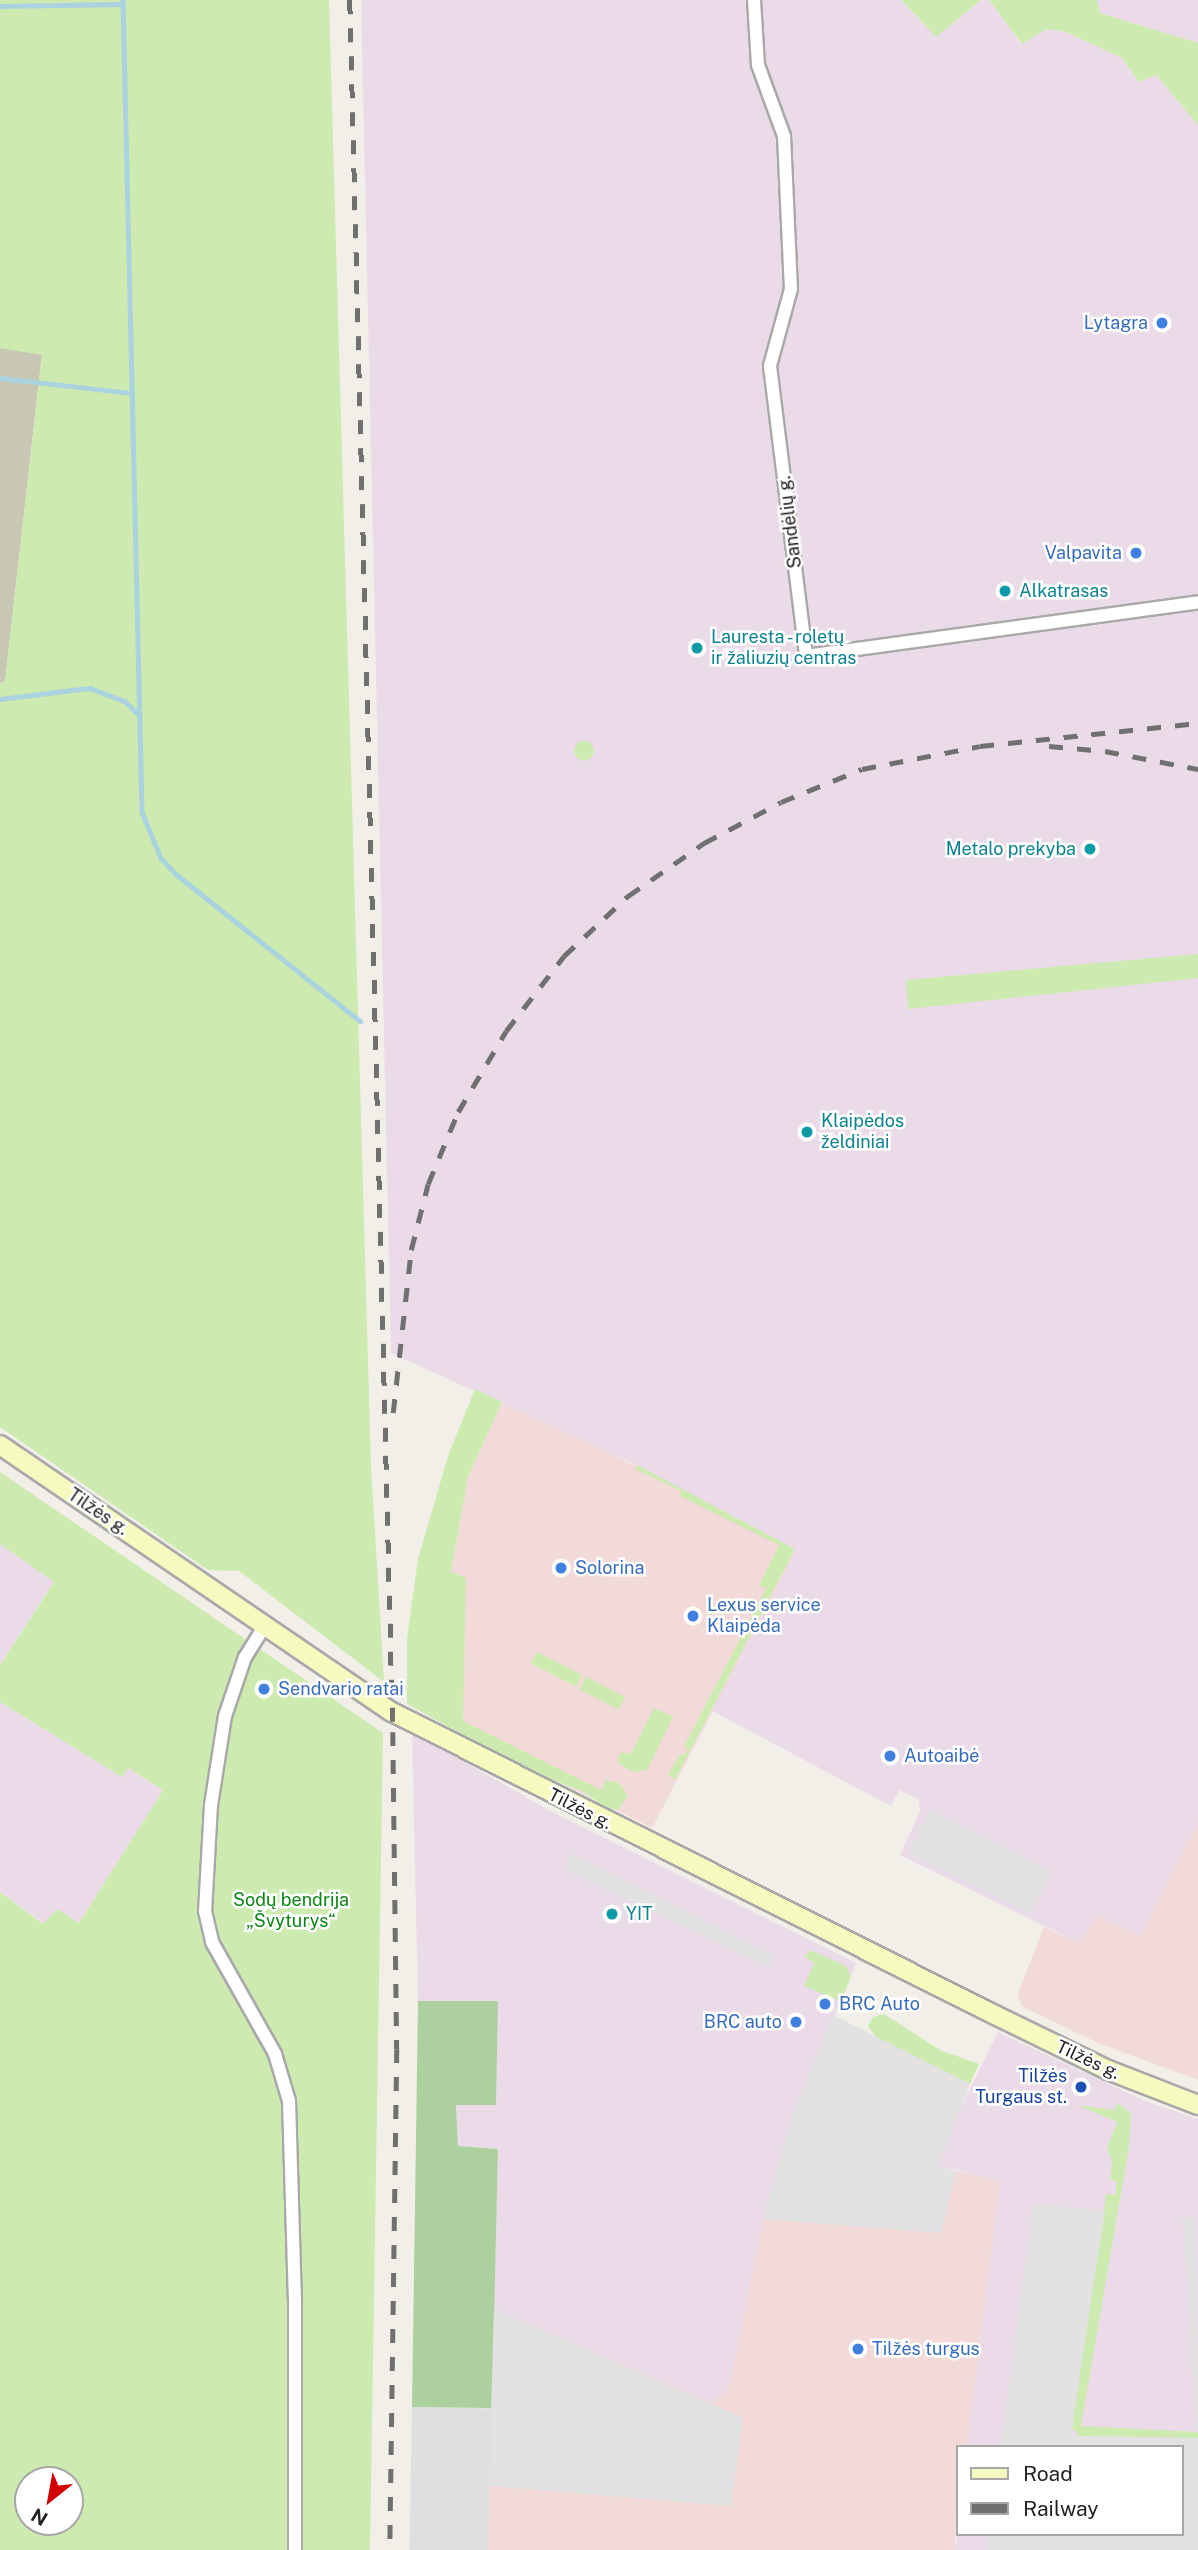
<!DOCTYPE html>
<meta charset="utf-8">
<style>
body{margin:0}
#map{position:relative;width:1198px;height:2550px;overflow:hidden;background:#f2efe9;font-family:"Public Sans",sans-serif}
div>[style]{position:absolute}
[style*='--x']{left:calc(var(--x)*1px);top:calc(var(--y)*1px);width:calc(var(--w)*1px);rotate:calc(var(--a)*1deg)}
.residential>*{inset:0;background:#e0dfdf;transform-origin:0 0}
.commercial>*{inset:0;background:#f2dad9}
.industrial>*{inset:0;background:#ebdbe8}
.construction>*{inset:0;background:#c7c7b4}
.grass>*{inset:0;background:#cdebb0;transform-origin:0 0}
.round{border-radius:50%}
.forest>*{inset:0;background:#add19e}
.parking>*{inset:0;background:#e2e2e2;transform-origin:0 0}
.stream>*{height:4.5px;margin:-2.25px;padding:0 2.25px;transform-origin:2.25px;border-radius:2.25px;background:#aad3df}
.roads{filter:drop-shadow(2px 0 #a9a9a9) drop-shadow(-2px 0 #a9a9a9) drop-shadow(0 2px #a9a9a9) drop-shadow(0 -2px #a9a9a9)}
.minor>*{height:12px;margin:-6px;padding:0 6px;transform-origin:6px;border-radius:6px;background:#fff}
.secondary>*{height:18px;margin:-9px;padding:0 9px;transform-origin:9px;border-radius:9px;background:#f7fabf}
.rail>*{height:4.5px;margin-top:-2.25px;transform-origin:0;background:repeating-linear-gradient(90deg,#707070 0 14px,transparent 0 28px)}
.dots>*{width:19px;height:19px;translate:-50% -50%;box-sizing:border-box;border:4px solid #fff;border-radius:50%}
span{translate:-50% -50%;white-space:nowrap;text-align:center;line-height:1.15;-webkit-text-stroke:5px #fff;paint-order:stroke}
.shop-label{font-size:18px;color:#366cbe}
.right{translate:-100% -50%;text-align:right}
.left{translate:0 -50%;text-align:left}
.street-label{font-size:18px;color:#222}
.culture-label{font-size:18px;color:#0d838f}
.park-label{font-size:18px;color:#0c8416}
.transit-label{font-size:18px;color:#164399}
.legend{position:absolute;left:956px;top:2445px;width:228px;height:91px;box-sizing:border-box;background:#fff;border:2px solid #a7a7a7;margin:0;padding:9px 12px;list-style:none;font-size:21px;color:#222}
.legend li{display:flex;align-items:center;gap:14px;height:35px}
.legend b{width:35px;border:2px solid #a7a7a7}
.north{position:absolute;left:14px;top:2466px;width:70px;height:70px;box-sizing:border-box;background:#fff;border:2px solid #a7a7a7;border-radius:50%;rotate:211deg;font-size:19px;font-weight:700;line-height:28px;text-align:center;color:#222}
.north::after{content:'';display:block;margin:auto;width:24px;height:32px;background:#d40000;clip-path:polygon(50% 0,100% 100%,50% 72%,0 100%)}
</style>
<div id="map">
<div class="residential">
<div style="left:412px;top:2407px;width:80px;height:143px;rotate:1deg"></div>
</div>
<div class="commercial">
<div style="clip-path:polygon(502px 1402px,637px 1466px,795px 1553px,652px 1828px,460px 1733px,451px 1572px,468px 1477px)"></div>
<div style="clip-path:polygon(1198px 1823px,1198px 2080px,1098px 2043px,1021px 2006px,1018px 1993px,1044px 1927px,1079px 1943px,1097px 1915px,1140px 1936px)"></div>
<div style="clip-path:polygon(956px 2171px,1000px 2181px,967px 2447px,958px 2447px,955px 2550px,488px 2550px,494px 2309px,712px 2403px,729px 2388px,763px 2219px,941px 2233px)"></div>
</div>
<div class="industrial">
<div style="clip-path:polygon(361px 0,901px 0,936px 37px,981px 0,989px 0,1021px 44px,1047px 29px,1066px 32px,1122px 58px,1139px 82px,1156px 75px,1198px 125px,1198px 1823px,1140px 1936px,1097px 1916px,1079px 1943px,900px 1855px,920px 1811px,919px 1800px,899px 1790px,891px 1806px,712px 1711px,795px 1553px,637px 1465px,391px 1353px)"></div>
<div style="clip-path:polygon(1097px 0,1198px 0,1198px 43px,1100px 13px)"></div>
<div style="clip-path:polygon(0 1544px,54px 1581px,0 1665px)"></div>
<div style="clip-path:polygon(0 1702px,122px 1777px,128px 1768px,163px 1790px,79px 1923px,44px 1924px,0 1892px)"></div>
<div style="clip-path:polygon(412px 1732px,547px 1809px,856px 1963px,793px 2114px,763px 2219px,729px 2388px,712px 2403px,494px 2309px,498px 2149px,458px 2146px,456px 2105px,497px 2001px,418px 2001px)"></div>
<div style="clip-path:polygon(998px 2032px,1145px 2101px,1198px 2119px,1198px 2550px,955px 2550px,958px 2529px,958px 2534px,1182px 2534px,1182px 2447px,967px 2447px,1000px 2182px,938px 2165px,950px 2129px)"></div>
</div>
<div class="construction">
<div style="clip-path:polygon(0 348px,42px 354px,5px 682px,0 683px)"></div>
</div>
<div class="grass">
<div style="clip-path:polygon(0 0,329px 0,371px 1466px,384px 1682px,239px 1571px,208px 1570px,0 1427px,0 683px,5px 682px,42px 355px,0 348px)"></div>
<div style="clip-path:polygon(901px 0,981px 0,936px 37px)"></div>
<div style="clip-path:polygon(989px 0,1097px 0,1100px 13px,1198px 43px,1198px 125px,1156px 75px,1139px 82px,1122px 58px,1066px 32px,1047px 29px,1022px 44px)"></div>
<div class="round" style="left:574px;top:741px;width:20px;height:20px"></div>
<div style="clip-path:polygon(1198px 954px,1198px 978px,908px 1009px,906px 980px)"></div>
<div style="clip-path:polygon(475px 1389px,502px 1402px,468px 1477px,451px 1572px,466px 1578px,463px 1721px,601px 1790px,606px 1780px,619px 1783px,628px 1795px,619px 1809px,608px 1810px,584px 1792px,527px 1770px,407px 1704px,407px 1638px,418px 1559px,448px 1456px)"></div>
<div style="clip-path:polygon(637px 1465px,795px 1549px,675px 1780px,668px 1775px,680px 1754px,684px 1756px,688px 1749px,684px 1746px,766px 1589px,759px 1585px,779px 1545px,680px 1496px,681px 1491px,635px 1469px)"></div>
<div style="clip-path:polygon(evenodd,0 1472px,383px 1733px,370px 2550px,0 2550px,0 1892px,43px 1924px,57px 1909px,79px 1923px,163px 1790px,128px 1768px,122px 1777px,0 1702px,0 1665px,54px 1582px,0 1544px,0 1472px,28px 2480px,70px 2480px,70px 2522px,28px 2522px,28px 2480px)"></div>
<div style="left:537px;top:1652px;width:51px;height:13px;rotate:27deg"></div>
<div style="left:586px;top:1677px;width:44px;height:14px;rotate:27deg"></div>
<div style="clip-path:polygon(654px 1708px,673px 1717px,647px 1770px,633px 1772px,619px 1764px,618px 1756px,622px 1752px,631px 1754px)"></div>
<div style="clip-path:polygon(810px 1950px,846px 1966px,851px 1977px,841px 2001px,804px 1986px,814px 1963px,805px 1957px)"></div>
<div style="clip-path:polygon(884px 2014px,940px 2050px,979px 2064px,970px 2084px,876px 2038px,868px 2026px,873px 2017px)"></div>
<div style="clip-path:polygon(1118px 2103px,1131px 2113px,1129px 2147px,1081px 2426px,1198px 2432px,1198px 2438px,1079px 2436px,1072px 2428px,1106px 2194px,1115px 2195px,1117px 2182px,1110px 2179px,1112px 2160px,1107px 2148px,1117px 2122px,1077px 2105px,1114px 2110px)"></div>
</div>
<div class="forest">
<div style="clip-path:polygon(418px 2001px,498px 2001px,496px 2105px,456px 2105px,458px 2146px,498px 2149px,492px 2408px,412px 2407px)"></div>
</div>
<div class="parking">
<div style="left:930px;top:1810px;width:137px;height:47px;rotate:27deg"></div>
<div style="clip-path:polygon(572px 1854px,774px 1956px,768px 1967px,564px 1869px)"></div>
<div style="clip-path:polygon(833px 2015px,970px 2084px,938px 2165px,956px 2171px,941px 2233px,763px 2219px,793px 2114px)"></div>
<div style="clip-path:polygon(1033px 2204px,1105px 2211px,1070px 2436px,1198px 2438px,1198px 2550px,987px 2550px,989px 2534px,1182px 2534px,1182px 2447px,1001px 2447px)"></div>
<div style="clip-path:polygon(1196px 2217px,1198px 2429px,1195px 2429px,1183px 2218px)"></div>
<div style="clip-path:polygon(494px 2309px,743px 2418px,731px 2506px,489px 2486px)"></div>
</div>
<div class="stream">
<div style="--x:123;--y:0;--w:812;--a:88.66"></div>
<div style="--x:142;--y:812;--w:50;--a:67.6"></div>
<div style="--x:161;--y:858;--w:22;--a:47"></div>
<div style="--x:176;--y:874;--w:236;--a:38.6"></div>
<div style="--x:0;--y:6;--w:123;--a:-0.9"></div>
<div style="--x:0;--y:378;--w:133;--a:6.5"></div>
<div style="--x:0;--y:699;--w:91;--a:-7"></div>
<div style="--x:90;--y:688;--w:39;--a:21"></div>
<div style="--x:126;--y:702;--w:20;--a:45"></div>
</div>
<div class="roads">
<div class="minor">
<div style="--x:754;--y:0;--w:65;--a:86.5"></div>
<div style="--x:758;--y:65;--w:76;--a:69.9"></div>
<div style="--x:784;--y:136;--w:153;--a:87.4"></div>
<div style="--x:791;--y:289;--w:80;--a:105.3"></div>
<div style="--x:770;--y:366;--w:292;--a:82.9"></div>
<div style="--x:806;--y:656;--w:396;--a:-7.8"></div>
<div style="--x:264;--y:1627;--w:36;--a:122"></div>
<div style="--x:245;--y:1657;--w:62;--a:108.7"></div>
<div style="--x:225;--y:1716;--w:90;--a:98.9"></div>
<div style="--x:211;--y:1805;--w:106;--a:93.2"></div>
<div style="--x:205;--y:1911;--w:32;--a:77"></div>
<div style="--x:212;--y:1942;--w:129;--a:60.6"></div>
<div style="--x:275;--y:2054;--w:49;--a:73.4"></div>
<div style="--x:289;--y:2101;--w:198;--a:88.3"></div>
<div style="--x:295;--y:2299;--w:251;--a:90"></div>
</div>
<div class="secondary">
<div style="--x:0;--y:1445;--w:474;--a:34.3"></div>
<div style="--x:392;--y:1712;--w:673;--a:26.68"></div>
<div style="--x:993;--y:2014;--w:128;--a:26"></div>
<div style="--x:1108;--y:2070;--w:97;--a:21.3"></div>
</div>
</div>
<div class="rail">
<div style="--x:350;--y:0;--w:1733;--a:88.58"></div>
<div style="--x:393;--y:1732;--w:317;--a:89.3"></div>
<div style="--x:397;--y:2049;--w:501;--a:90.8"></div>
<div style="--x:1049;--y:746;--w:56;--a:5.1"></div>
<div style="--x:1105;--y:751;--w:95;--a:11"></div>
<div style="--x:393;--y:1413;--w:164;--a:-83.7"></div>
<div style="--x:411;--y:1250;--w:68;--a:-75.6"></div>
<div style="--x:428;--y:1184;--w:78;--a:-67.4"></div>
<div style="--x:458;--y:1112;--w:94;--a:-59.3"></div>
<div style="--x:506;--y:1031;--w:95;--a:-52.3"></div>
<div style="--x:564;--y:956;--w:88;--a:-43.2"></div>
<div style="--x:628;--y:896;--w:93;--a:-34.9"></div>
<div style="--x:704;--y:843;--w:87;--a:-28"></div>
<div style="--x:781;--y:802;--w:87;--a:-22.2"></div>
<div style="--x:862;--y:769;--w:120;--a:-11"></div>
<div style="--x:980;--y:746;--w:219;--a:-6"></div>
</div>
<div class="dots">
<div style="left:1162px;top:323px;background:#3f7fe0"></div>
<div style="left:1136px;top:553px;background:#3f7fe0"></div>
<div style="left:1005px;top:591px;background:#0f9aa8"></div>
<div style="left:697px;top:648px;background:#0f9aa8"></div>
<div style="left:1090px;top:849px;background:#0f9aa8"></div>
<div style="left:807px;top:1132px;background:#0f9aa8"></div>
<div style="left:561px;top:1568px;background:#3f7fe0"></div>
<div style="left:693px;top:1616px;background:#3f7fe0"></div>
<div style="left:264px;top:1689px;background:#3f7fe0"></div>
<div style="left:890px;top:1756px;background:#3f7fe0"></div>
<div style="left:612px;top:1914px;background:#0f9aa8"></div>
<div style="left:825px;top:2004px;background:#3f7fe0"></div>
<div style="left:796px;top:2022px;background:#3f7fe0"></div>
<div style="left:1081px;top:2087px;background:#1a4fb4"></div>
<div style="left:858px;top:2349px;background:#3f7fe0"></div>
</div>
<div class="shop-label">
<span class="right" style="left:1148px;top:323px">Lytagra</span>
<span class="right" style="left:1122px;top:553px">Valpavita</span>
<span class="left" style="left:575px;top:1568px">Solorina</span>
<span class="left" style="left:707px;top:1616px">Lexus service<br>Klaipėda</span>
<span class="left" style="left:278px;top:1689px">Sendvario ratai</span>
<span class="left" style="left:904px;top:1756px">Autoaibė</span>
<span class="left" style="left:839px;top:2004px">BRC Auto</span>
<span class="right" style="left:782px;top:2022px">BRC auto</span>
<span class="left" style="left:872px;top:2349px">Tilžės turgus</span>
</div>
<div class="street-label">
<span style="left:790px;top:522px;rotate:-97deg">Sandėlių g.</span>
<span style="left:98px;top:1512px;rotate:34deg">Tilžės g.</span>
<span style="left:580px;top:1809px;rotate:27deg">Tilžės g.</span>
<span style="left:1088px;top:2060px;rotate:25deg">Tilžės g.</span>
</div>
<div class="culture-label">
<span class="left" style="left:1019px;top:591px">Alkatrasas</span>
<span class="left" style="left:711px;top:648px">Lauresta - roletų<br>ir žaliuzių centras</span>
<span class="right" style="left:1076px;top:849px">Metalo prekyba</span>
<span class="left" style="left:821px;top:1132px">Klaipėdos<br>želdiniai</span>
<span class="left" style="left:626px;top:1914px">YIT</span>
</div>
<div class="park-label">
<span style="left:291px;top:1911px">Sodų bendrija<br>„Švyturys“</span>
</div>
<div class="transit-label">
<span class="right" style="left:1067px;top:2087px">Tilžės<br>Turgaus st.</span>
</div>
<ul class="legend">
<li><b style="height:9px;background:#f7fabf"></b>Road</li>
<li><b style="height:9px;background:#707070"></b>Railway</li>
</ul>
<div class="north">N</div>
</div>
